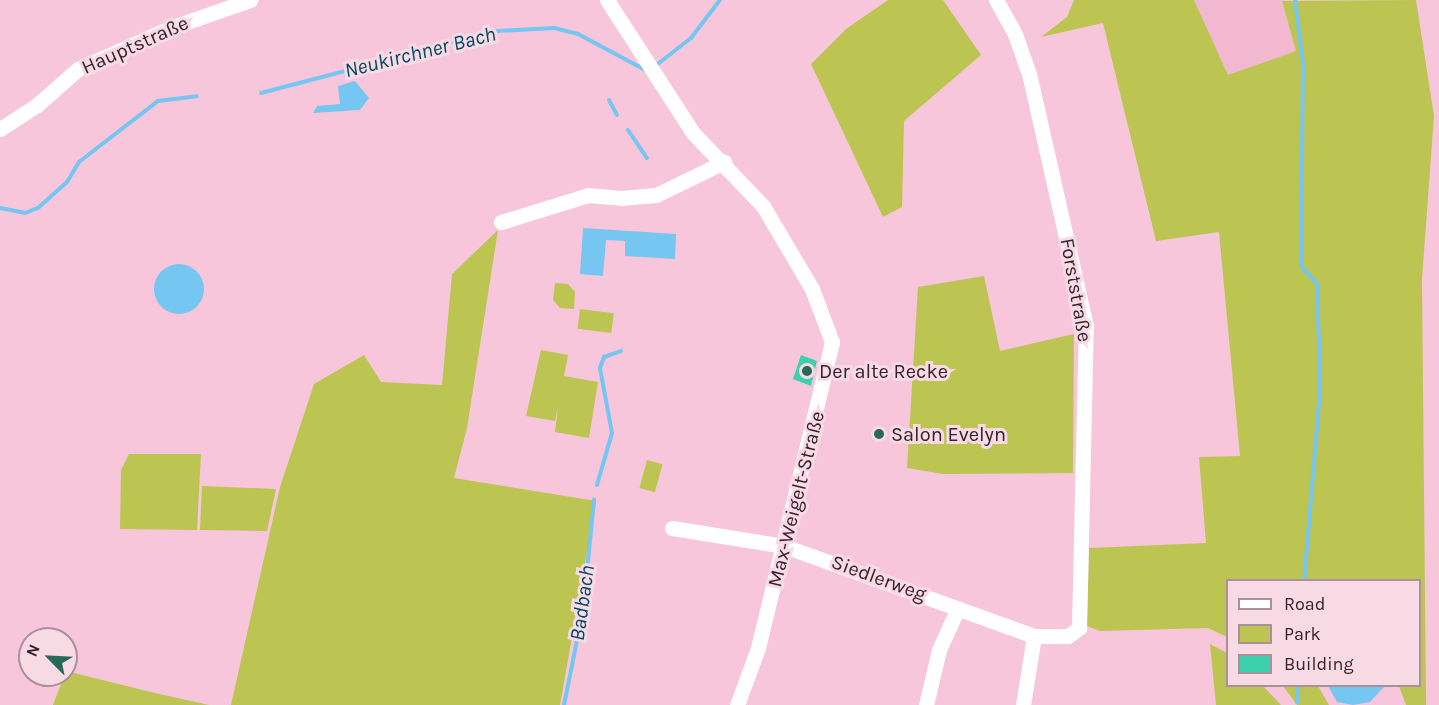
<!DOCTYPE html>
<meta charset="utf-8">
<style>
body{margin:0}
#map{position:relative;width:1439px;height:705px;overflow:hidden;background:#f8c6da;font-family:Karla,sans-serif}
div>[style]{position:absolute}
[style*='--x']{left:calc(var(--x)*1px);top:calc(var(--y)*1px);width:calc(var(--w)*1px);rotate:calc(var(--a)*1deg)}
.built>*{inset:0;background:#f1b8cf}
.green>*{inset:0;background:#bcc452;transform-origin:0 0}
.water>*{inset:0;background:#75c6f0}
.round{border-radius:50%}
.stream>*{height:4px;margin:-2px;padding:0 2px;transform-origin:2px;border-radius:2px;background:#75c6f0}
.building>*{inset:0;background:#3cd0ac}
.minor>*{height:15px;margin:-7.5px;padding:0 7.5px;transform-origin:7.5px;border-radius:7.5px;background:#fff}
.dots>*{width:16px;height:16px;translate:-50% -50%;box-sizing:border-box;border:3px solid #f8dae5;border-radius:50%}
span{translate:-50% -50%;white-space:nowrap;text-align:center;line-height:1.15;-webkit-text-stroke:6px #f8dae5;paint-order:stroke}
.street-label{font-size:20px;color:#342129}
.poi-label{font-size:20px;color:#342129}
.left{translate:0 -50%;text-align:left}
.water-label{font-size:21px;color:#004763;font-style:italic}
.legend{position:absolute;left:1226px;top:579px;width:195px;height:108px;box-sizing:border-box;background:#f8dae5;border:2px solid #aa909a;margin:0;padding:8px 10px;list-style:none;font-size:18px;color:#342129}
.legend li{display:flex;align-items:center;gap:12px;height:30px}
.legend b{width:30px;border:2px solid #aa909a}
.north{position:absolute;left:18px;top:627px;width:60px;height:60px;box-sizing:border-box;background:#f8dae5;border:2px solid #aa909a;border-radius:50%;rotate:294deg;font-size:16px;font-weight:700;line-height:24px;text-align:center;color:#342129}
.north::after{content:'';display:block;margin:auto;width:21px;height:27px;background:#276856;clip-path:polygon(50% 0,100% 100%,50% 72%,0 100%)}
</style>
<div id="map">
<div class="built">
<div style="clip-path:polygon(1194px 0,1289px 0,1282px 1px,1296px 51px,1228px 75px)"></div>
</div>
<div class="green">
<div style="clip-path:polygon(888px 0,943px 0,981px 55px,904px 121px,902px 207px,883px 217px,811px 64px,846px 29px)"></div>
<div style="clip-path:polygon(1074px 0,1194px 0,1228px 75px,1296px 51px,1282px 1px,1416px 0,1434px 116px,1422px 279px,1426px 705px,1406px 705px,1399px 686px,1420px 686px,1420px 580px,1228px 580px,1227px 637px,1208px 628px,1100px 631px,1087px 626px,1089px 548px,1206px 543px,1199px 457px,1240px 456px,1219px 232px,1156px 241px,1103px 23px,1041px 37px,1067px 17px)"></div>
<div style="clip-path:polygon(498px 230px,467px 428px,454px 478px,596px 501px,560px 705px,231px 705px,280px 487px,314px 384px,364px 355px,381px 382px,442px 385px,452px 274px)"></div>
<div style="clip-path:polygon(984px 276px,1000px 351px,1074px 334px,1073px 473px,943px 474px,907px 468px,918px 287px)"></div>
<div style="clip-path:polygon(555px 283px,568px 284px,575px 292px,574px 309px,560px 308px,553px 300px)"></div>
<div style="left:580px;top:309px;width:34px;height:20px;rotate:7deg"></div>
<div style="clip-path:polygon(541px 350px,568px 355px,564px 376px,598px 382px,589px 438px,555px 432px,558px 407px,555px 421px,526px 416px)"></div>
<div style="clip-path:polygon(129px 454px,201px 454px,197px 530px,120px 529px,121px 470px)"></div>
<div style="left:647px;top:460px;width:16px;height:29px;rotate:15deg"></div>
<div style="clip-path:polygon(202px 486px,276px 489px,267px 531px,200px 530px)"></div>
<div style="clip-path:polygon(1210px 644px,1227px 653px,1228px 686px,1263px 686px,1281px 705px,1216px 705px)"></div>
<div style="clip-path:polygon(66px 671px,155px 693px,209px 705px,53px 705px)"></div>
<div style="clip-path:polygon(1283px 686px,1318px 686px,1329px 705px,1297px 705px)"></div>
</div>
<div class="water">
<div style="clip-path:polygon(355px 81px,369px 98px,360px 110px,313px 113px,317px 106px,340px 104px,338px 86px)"></div>
<div style="clip-path:polygon(583px 228px,676px 234px,675px 259px,625px 256px,625px 241px,606px 240px,603px 276px,580px 274px)"></div>
<div class="round" style="left:154px;top:264px;width:50px;height:50px"></div>
<div style="clip-path:polygon(1328px 686px,1385px 686px,1370px 702px,1353px 705px,1337px 702px)"></div>
</div>
<div class="stream">
<div style="--x:1295;--y:0;--w:64;--a:82.8"></div>
<div style="--x:1303;--y:63;--w:203;--a:90.6"></div>
<div style="--x:1301;--y:266;--w:24;--a:48"></div>
<div style="--x:1317;--y:284;--w:60;--a:88.1"></div>
<div style="--x:1319;--y:344;--w:59;--a:90"></div>
<div style="--x:1319;--y:403;--w:178;--a:94.8"></div>
<div style="--x:654;--y:67;--w:47;--a:-38.1"></div>
<div style="--x:691;--y:38;--w:48;--a:-52.7"></div>
<div style="--x:261;--y:93;--w:244;--a:-14.7"></div>
<div style="--x:497;--y:31;--w:57;--a:-3"></div>
<div style="--x:554;--y:28;--w:25;--a:14"></div>
<div style="--x:578;--y:34;--w:78;--a:28.2"></div>
<div style="--x:609;--y:100;--w:17;--a:62"></div>
<div style="--x:628;--y:130;--w:34;--a:56"></div>
<div style="--x:0;--y:208;--w:25;--a:11"></div>
<div style="--x:25;--y:213;--w:14;--a:-21"></div>
<div style="--x:38;--y:208;--w:39;--a:-42"></div>
<div style="--x:67;--y:182;--w:23;--a:-59"></div>
<div style="--x:79;--y:162;--w:100;--a:-37.7"></div>
<div style="--x:158;--y:101;--w:39;--a:-7"></div>
<div style="--x:597;--y:485;--w:54;--a:-73.9"></div>
<div style="--x:612;--y:433;--w:66;--a:-100.5"></div>
<div style="--x:600;--y:368;--w:12;--a:-70"></div>
<div style="--x:604;--y:357;--w:18;--a:-19"></div>
<div style="--x:1297;--y:702;--w:16;--a:-86"></div>
<div style="--x:564;--y:705;--w:96;--a:-78.6"></div>
<div style="--x:583;--y:611;--w:112;--a:-84.3"></div>
</div>
<div class="building">
<div style="clip-path:polygon(801px 355px,817px 361px,811px 386px,793px 379px)"></div>
</div>
<div class="minor">
<div style="--x:607;--y:0;--w:158;--a:57.1"></div>
<div style="--x:693;--y:133;--w:101;--a:46.2"></div>
<div style="--x:763;--y:206;--w:96;--a:59.4"></div>
<div style="--x:812;--y:289;--w:57;--a:69.3"></div>
<div style="--x:832;--y:342;--w:315;--a:103.6"></div>
<div style="--x:758;--y:648;--w:61;--a:110.2"></div>
<div style="--x:0;--y:129;--w:44;--a:-33"></div>
<div style="--x:37;--y:105;--w:55;--a:-41.3"></div>
<div style="--x:78;--y:69;--w:101;--a:-24"></div>
<div style="--x:170;--y:28;--w:85;--a:-19.3"></div>
<div style="--x:501;--y:222;--w:91;--a:-17.2"></div>
<div style="--x:588;--y:195;--w:33;--a:5"></div>
<div style="--x:621;--y:198;--w:35;--a:-5"></div>
<div style="--x:656;--y:195;--w:76;--a:-25.9"></div>
<div style="--x:672;--y:528;--w:113;--a:9.1"></div>
<div style="--x:784;--y:546;--w:266;--a:19.8"></div>
<div style="--x:1034;--y:636;--w:34;--a:0"></div>
<div style="--x:1068;--y:636;--w:14;--a:-36"></div>
<div style="--x:1079;--y:628;--w:302;--a:-88.7"></div>
<div style="--x:1086;--y:326;--w:258;--a:-102.7"></div>
<div style="--x:1029;--y:74;--w:42;--a:-109.3"></div>
<div style="--x:1015;--y:34;--w:39;--a:-119"></div>
<div style="--x:926;--y:705;--w:57;--a:-76.7"></div>
<div style="--x:939;--y:650;--w:46;--a:-65.7"></div>
<div style="--x:1023;--y:705;--w:70;--a:-80.9"></div>
</div>
<div class="dots">
<div style="left:807px;top:371px;background:#276856"></div>
<div style="left:879px;top:434px;background:#276856"></div>
</div>
<div class="street-label">
<span style="left:135px;top:45px;rotate:-24deg">Hauptstraße</span>
<span style="left:1076px;top:290px;rotate:80deg">Forststraße</span>
<span style="left:796px;top:499px;rotate:-76deg">Max-Weigelt-Straße</span>
<span style="left:879px;top:578px;rotate:20deg">Siedlerweg</span>
</div>
<div class="poi-label">
<span class="left" style="left:819px;top:371px">Der alte Recke</span>
<span class="left" style="left:891px;top:434px">Salon Evelyn</span>
</div>
<div class="water-label">
<span style="left:420px;top:52px;rotate:-14deg">Neukirchner Bach</span>
<span style="left:582px;top:603px;rotate:-82deg">Badbach</span>
</div>
<ul class="legend">
<li><b style="height:8px;background:#fff"></b>Road</li>
<li><b style="height:16px;background:#bcc452"></b>Park</li>
<li><b style="height:16px;background:#3cd0ac"></b>Building</li>
</ul>
<div class="north">N</div>
</div>
